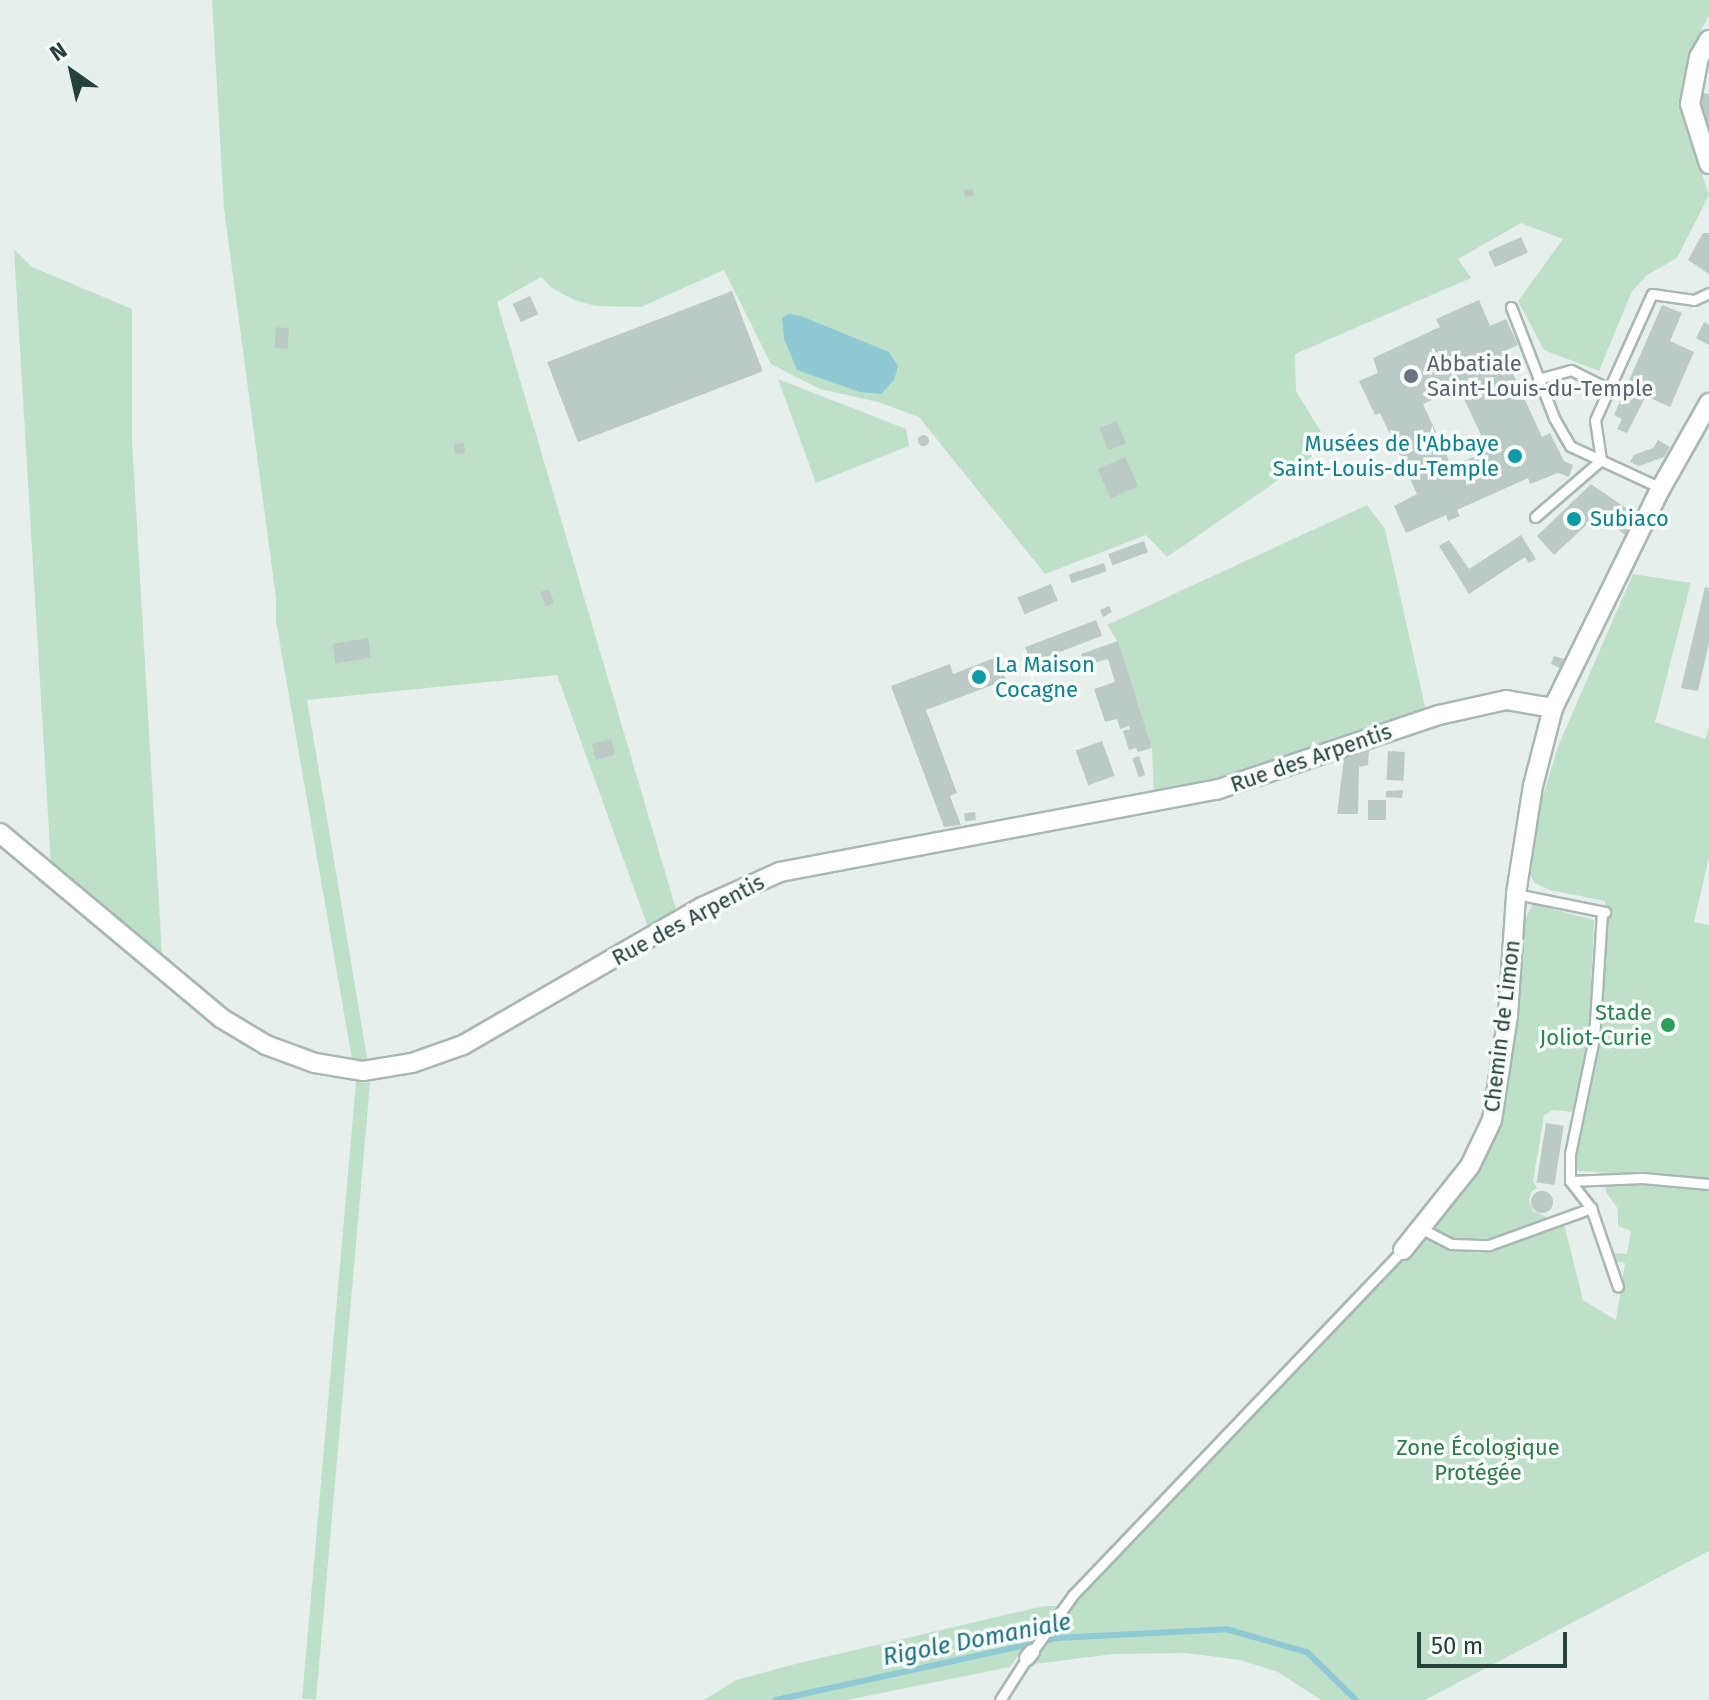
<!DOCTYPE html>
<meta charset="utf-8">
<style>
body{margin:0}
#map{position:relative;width:1709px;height:1700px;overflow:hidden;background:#e6efeb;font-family:"Fira Sans",sans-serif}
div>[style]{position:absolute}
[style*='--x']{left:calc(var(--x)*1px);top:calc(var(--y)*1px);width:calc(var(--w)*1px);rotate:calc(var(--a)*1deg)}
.green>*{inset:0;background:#bfe0c8;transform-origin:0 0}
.water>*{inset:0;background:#8ec9d4}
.stream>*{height:6px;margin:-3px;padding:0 3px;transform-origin:3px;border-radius:3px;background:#8ec9d4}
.building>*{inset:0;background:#bbcac4;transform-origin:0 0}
.round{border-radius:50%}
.roads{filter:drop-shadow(2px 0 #a8b8b2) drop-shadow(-2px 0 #a8b8b2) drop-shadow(0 2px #a8b8b2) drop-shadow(0 -2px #a8b8b2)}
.service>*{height:9px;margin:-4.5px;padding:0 4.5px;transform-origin:4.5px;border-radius:4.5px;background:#fff}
.pedestrian>*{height:14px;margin:-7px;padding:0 7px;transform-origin:7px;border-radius:7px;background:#fff}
.minor>*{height:18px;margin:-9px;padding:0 9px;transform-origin:9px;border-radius:9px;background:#fff}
.dots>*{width:22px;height:22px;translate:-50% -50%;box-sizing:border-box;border:4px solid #f7fbf9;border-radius:50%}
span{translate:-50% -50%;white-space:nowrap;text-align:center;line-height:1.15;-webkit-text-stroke:7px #f7fbf9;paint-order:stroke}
.worship-label{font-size:22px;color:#5b616d}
.left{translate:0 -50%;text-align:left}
.culture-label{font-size:22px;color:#0d838f}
.right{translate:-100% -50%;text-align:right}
.street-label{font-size:22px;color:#24423a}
.leisure-label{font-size:22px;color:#27864d}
.park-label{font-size:22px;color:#2d7a4b}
.water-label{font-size:24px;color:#1c6f80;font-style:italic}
.north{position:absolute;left:32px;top:32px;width:80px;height:80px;-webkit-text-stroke:6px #f7fbf9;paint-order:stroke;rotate:326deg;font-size:22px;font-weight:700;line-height:32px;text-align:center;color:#24423a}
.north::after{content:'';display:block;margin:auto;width:28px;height:36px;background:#24423a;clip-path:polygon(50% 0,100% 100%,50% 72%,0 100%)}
.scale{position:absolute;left:1417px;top:1632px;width:150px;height:36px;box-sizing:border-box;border:4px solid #24423a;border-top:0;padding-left:10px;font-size:24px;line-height:28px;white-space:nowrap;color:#24423a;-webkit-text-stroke:6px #f7fbf9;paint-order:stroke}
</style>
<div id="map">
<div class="green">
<div style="clip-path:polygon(212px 0,1709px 0,1709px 16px,1688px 54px,1682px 111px,1709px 195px,1677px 258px,1647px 275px,1632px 291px,1599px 371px,1544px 350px,1518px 301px,1563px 239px,1521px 223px,1458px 259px,1471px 278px,1295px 354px,1296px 391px,1329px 445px,1167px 557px,1146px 535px,1045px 574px,919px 417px,878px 402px,820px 389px,771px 364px,724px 270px,641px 307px,596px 306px,574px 300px,552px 288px,541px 277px,497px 302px,678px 916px,649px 930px,557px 675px,307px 700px,368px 1063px,352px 1059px,276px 621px,276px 598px,224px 209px)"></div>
<div style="clip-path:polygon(14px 249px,32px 267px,132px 309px,132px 441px,162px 954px,51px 865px)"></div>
<div style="clip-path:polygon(778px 379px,906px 429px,909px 446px,816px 483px)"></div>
<div style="clip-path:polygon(1367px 505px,1385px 529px,1426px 711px,1205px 783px,1154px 795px,1152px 748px,1118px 642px,1107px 625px)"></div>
<div style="clip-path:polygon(1633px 574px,1691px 583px,1655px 722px,1705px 739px,1709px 728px,1709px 857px,1694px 922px,1709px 925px,1709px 1551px,1425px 1700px,1321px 1700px,1278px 1672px,1240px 1660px,1186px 1653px,1114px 1654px,1034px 1664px,1057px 1629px,1036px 1631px,1010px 1667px,847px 1700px,704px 1700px,736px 1680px,795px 1664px,1044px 1606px,1069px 1606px,1423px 1238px,1462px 1252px,1432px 1235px,1434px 1224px,1475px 1168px,1519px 931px,1533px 904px,1594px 920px,1589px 1038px,1572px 1112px,1553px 1110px,1544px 1115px,1533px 1181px,1537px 1188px,1531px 1192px,1529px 1201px,1533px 1211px,1564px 1224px,1583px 1300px,1616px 1320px,1625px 1263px,1613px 1261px,1614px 1253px,1627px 1254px,1631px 1231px,1618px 1226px,1618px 1209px,1606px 1192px,1606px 1185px,1632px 1174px,1578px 1171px,1572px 1158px,1597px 1041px,1605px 962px,1602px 940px,1605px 901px,1550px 890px,1535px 883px,1528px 872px,1533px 827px,1559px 744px)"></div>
<div style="left:370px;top:1083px;width:619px;height:14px;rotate:95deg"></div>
</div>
<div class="water">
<div style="clip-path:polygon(788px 314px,801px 316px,889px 352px,898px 366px,894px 380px,881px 394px,860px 392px,797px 370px,784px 339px,782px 318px)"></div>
</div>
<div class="stream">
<div style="--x:776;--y:1700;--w:288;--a:-12.4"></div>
<div style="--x:1057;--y:1638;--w:169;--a:-3"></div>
<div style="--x:1226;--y:1629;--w:84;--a:15.9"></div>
<div style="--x:1307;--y:1652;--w:69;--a:44.4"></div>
</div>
<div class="building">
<div style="clip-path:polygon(1699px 92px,1709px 94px,1709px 129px,1699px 102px)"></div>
<div style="left:973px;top:189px;width:7px;height:9px;rotate:82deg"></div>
<div style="clip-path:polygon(1703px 233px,1709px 233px,1709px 274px,1688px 260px)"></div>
<div style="left:1521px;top:237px;width:17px;height:36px;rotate:66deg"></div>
<div style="left:732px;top:291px;width:86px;height:198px;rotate:69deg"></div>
<div style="left:530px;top:296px;width:20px;height:19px;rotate:66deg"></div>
<div style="clip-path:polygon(evenodd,1479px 300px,1490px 326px,1506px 319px,1518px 345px,1503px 352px,1542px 437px,1550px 433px,1564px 461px,1573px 465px,1569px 477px,1558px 473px,1530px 484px,1528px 478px,1457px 510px,1460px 516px,1448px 521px,1446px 515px,1406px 533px,1394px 506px,1417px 494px,1380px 413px,1375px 415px,1359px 381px,1378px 373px,1373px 358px,1440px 327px,1436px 319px,1479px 300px,1459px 388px,1488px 450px,1452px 467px,1423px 404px,1459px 388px)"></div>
<div style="clip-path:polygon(1662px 305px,1682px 313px,1670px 341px,1694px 352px,1670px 407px,1646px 396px,1627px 433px,1617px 429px,1622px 419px,1614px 415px)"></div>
<div style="clip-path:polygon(1704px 322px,1709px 325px,1709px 345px,1696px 338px)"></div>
<div style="left:276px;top:327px;width:13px;height:21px;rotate:4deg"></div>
<div style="left:1117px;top:421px;width:24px;height:19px;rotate:68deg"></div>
<div class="round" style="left:917.5px;top:434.5px;width:11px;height:11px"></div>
<div style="clip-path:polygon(1658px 440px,1670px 447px,1664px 457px,1639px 466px,1630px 462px,1634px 455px,1653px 448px)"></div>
<div style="left:464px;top:443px;width:10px;height:10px;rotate:84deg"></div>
<div style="left:1125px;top:457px;width:32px;height:30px;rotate:66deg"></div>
<div style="clip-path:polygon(1591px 484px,1639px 517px,1628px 537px,1601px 517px,1595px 517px,1554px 555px,1537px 536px)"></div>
<div style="clip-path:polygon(1521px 535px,1536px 559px,1529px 563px,1525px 557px,1469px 594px,1439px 546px,1449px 540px,1469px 569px)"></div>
<div style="left:1144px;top:541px;width:12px;height:38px;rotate:70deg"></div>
<div style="left:1104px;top:563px;width:9px;height:37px;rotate:72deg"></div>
<div style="left:1051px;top:584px;width:18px;height:36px;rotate:68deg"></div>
<div style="clip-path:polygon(1705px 587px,1709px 588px,1709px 643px,1698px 691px,1681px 688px)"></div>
<div style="left:549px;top:589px;width:15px;height:9px;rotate:70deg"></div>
<div style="clip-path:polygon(1109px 606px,1112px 612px,1103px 617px,1100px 610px)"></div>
<div style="left:1096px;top:620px;width:17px;height:76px;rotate:69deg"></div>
<div style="left:368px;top:638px;width:20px;height:36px;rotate:81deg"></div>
<div style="clip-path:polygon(1118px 641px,1152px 748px,1138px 752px,1136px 748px,1129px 750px,1123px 731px,1130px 729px,1129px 726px,1120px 729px,1117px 719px,1105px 722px,1094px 689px,1115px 682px,1108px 659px,1084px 666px,1081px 654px)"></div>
<div style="clip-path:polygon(1554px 656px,1567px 660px,1564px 670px,1551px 664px)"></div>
<div style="clip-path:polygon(997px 657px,1006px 680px,926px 710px,957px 793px,950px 796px,961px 825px,944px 827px,891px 686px,950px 664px,953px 674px)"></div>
<div style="left:611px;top:739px;width:16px;height:20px;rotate:75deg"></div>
<div style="left:1102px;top:741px;width:37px;height:28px;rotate:70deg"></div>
<div style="clip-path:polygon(1369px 750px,1368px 765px,1359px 767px,1358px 814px,1337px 814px,1344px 758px)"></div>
<div style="left:1388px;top:751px;width:17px;height:29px;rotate:3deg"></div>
<div style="left:1139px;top:756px;width:20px;height:7px;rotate:72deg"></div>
<div style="clip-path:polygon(1403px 790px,1402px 798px,1386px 797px,1386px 791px)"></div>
<div style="left:1386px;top:800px;width:20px;height:18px;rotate:90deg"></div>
<div style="left:975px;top:812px;width:8px;height:11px;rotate:83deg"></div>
<div style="left:1546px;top:1123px;width:18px;height:60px;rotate:9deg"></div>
<div class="round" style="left:1531px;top:1191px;width:22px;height:22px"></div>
</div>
<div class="roads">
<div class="service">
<div style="--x:1511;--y:307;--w:119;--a:68.8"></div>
<div style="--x:1554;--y:418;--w:32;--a:60"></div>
<div style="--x:1570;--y:446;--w:100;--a:24.8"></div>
<div style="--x:1538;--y:379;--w:34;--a:-15"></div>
<div style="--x:1571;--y:370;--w:42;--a:26.6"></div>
<div style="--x:1535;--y:517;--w:87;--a:-40.8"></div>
<div style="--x:1601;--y:460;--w:40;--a:-98.5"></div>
<div style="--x:1595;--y:420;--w:138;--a:-65.7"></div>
<div style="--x:1652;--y:294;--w:42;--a:8.1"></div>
<div style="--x:1694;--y:300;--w:17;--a:-25"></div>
<div style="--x:1516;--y:894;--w:91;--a:11.4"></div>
<div style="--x:1602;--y:912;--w:126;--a:93.6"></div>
<div style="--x:1594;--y:1038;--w:118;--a:101.7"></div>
<div style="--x:1570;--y:1154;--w:27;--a:90"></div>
<div style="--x:1570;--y:1181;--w:72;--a:-2.4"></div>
<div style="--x:1642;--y:1178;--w:67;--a:5.1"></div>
<div style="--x:1570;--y:1181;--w:34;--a:52"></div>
<div style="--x:1591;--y:1208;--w:83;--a:71.1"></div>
<div style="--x:1420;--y:1228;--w:35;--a:27"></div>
<div style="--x:1451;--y:1244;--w:38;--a:2"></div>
<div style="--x:1489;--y:1245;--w:109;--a:-19.9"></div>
<div style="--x:1032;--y:1652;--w:70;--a:-54.3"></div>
<div style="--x:1073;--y:1595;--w:477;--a:-46.3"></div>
<div style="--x:1000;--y:1700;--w:50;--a:-57.3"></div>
</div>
<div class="pedestrian">
<div style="--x:1027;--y:1658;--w:8;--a:-50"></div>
</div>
<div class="minor">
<div style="--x:1709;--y:40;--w:20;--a:120"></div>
<div style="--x:1699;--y:57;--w:48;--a:100.8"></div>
<div style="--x:1690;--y:104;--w:63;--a:72.4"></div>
<div style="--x:0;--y:833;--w:288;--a:39.9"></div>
<div style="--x:221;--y:1018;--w:52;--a:31"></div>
<div style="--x:266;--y:1045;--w:52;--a:20.2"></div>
<div style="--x:315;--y:1063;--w:49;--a:9.5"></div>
<div style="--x:363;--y:1071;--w:50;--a:-9.3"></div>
<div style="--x:412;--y:1063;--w:54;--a:-19.4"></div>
<div style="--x:463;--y:1045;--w:276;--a:-30"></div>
<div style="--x:702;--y:907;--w:85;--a:-24.2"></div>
<div style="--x:780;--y:872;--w:444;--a:-10.7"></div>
<div style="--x:1216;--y:790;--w:235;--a:-18.6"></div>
<div style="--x:1439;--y:715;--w:69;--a:-12.6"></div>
<div style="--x:1506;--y:700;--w:48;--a:9.7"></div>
<div style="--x:1403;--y:1250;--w:107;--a:-51.4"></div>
<div style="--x:1470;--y:1166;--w:51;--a:-64.4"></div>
<div style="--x:1492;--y:1120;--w:105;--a:-81.3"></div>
<div style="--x:1508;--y:1016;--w:122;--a:-86.2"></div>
<div style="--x:1516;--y:894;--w:109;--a:-81.1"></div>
<div style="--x:1533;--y:786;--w:81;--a:-75.6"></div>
<div style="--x:1553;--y:708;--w:245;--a:-63.9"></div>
<div style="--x:1661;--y:488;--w:98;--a:-60.5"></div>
</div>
</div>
<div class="dots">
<div style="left:1411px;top:376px;background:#6b7280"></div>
<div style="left:1515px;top:456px;background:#0f9aa8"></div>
<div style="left:1574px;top:519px;background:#0f9aa8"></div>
<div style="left:979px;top:677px;background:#0f9aa8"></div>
<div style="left:1668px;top:1025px;background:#2e9e5b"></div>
</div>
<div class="worship-label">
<span class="left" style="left:1427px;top:376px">Abbatiale<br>Saint-Louis-du-Temple</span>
</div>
<div class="culture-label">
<span class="right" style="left:1499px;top:456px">Musées de l'Abbaye<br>Saint-Louis-du-Temple</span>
<span class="left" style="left:1590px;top:519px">Subiaco</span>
<span class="left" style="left:995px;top:677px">La Maison<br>Cocagne</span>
</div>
<div class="street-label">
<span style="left:1311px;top:758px;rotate:-19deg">Rue des Arpentis</span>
<span style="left:688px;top:920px;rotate:-28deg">Rue des Arpentis</span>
<span style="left:1502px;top:1026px;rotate:-83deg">Chemin de Limon</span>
</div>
<div class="leisure-label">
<span class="right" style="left:1652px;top:1025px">Stade<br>Joliot-Curie</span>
</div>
<div class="park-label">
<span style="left:1478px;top:1460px">Zone Écologique<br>Protégée</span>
</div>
<div class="water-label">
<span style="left:977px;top:1640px;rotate:-11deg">Rigole Domaniale</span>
</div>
<div class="north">N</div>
<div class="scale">50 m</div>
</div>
